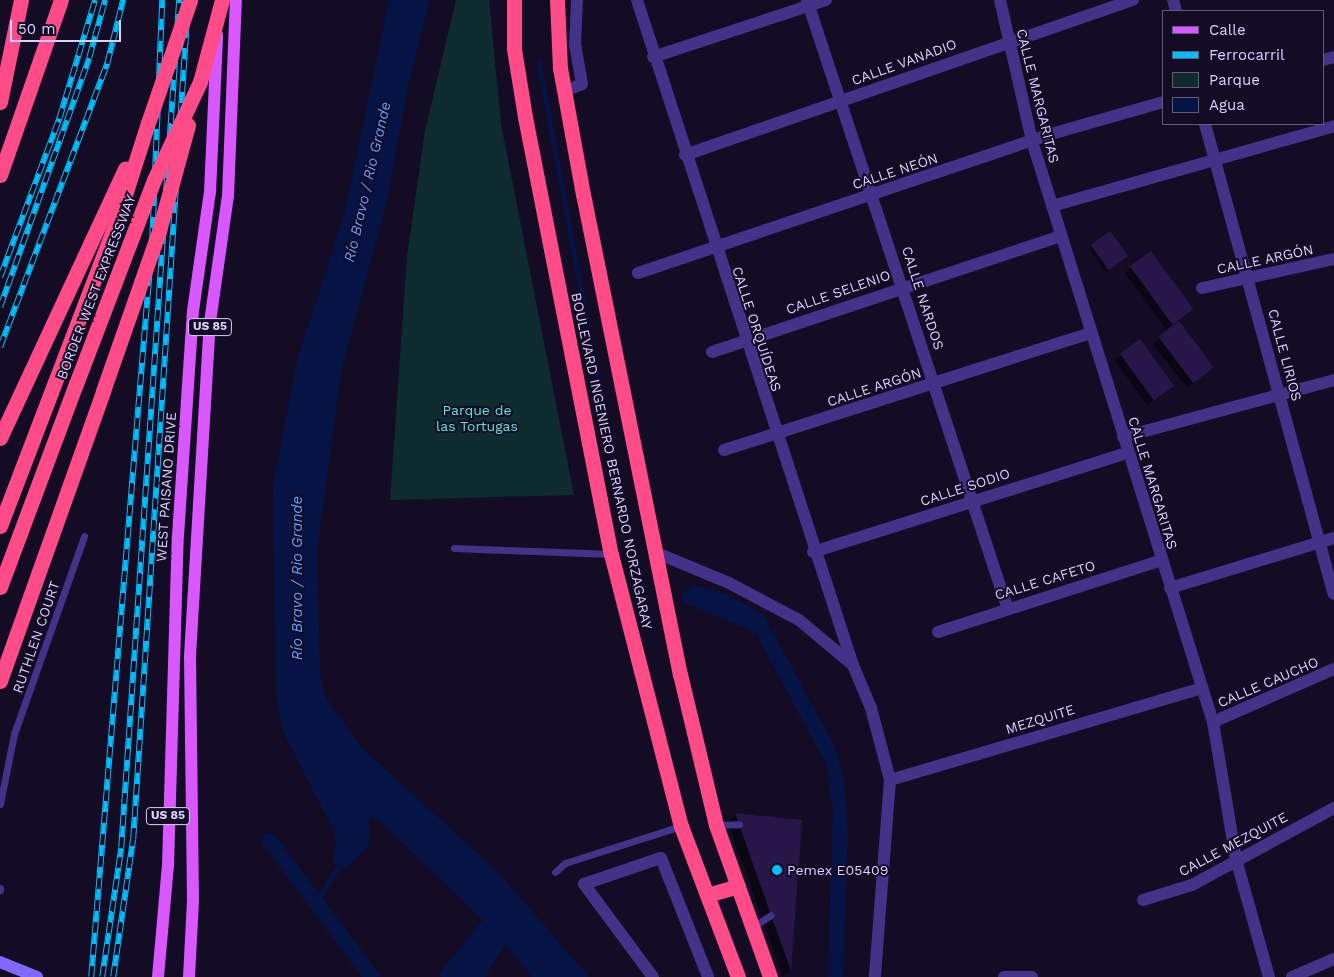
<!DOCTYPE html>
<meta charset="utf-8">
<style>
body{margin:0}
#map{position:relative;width:1334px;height:977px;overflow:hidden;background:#140c25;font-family:"Work Sans",sans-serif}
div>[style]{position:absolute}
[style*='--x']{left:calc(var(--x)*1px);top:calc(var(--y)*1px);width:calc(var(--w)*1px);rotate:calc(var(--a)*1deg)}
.green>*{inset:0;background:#0e2c2f}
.water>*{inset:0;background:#051345}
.shadow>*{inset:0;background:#0007;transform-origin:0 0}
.stream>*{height:4.5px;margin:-2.25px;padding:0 2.25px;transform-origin:2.25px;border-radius:2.25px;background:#051345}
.canal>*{height:15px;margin:-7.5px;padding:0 7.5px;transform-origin:7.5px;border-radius:7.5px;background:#051345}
.building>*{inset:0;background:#271648;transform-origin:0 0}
.lane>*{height:7px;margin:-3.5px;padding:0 3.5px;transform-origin:3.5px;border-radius:3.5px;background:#423288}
.street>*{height:12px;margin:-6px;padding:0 6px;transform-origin:6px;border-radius:6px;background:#423288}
.secondary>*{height:12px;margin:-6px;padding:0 6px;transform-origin:6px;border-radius:6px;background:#8067ff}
.primary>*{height:12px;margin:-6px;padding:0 6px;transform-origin:6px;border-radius:6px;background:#d857ff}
.highway>*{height:15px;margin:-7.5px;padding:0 7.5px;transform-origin:7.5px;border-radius:7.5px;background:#ff4b88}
.rail>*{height:5.5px;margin-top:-2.75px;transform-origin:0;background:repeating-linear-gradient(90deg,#140c25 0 11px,#00befb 0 22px);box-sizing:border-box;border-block:1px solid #00befb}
.highway-bridge>*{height:15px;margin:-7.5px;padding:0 7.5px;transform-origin:7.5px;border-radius:7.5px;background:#ff4b88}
.dots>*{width:14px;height:14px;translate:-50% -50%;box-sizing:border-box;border:2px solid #140c25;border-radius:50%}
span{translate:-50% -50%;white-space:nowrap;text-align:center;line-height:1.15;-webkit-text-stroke:4px #140c25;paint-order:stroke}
.shield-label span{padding:1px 4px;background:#140c25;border:1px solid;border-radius:4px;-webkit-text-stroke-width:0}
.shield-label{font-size:12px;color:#dcd0ff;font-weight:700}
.street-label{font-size:14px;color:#dcd0ff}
.park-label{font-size:14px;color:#50ebda}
.poi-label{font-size:14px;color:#dcd0ff}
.left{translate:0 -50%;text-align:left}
.water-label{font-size:15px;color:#5e9eff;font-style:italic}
.legend{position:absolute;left:1162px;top:10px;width:162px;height:115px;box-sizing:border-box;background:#140c25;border:1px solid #645a7c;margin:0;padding:6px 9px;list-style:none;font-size:15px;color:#dcd0ff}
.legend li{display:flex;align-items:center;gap:10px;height:25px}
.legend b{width:25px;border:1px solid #645a7c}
.scale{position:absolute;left:10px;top:20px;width:111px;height:22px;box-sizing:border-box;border:2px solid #dcd0ff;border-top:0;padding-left:6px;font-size:15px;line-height:18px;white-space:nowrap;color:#dcd0ff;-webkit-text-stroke:4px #140c25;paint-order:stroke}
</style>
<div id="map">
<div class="green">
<div style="clip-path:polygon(456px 0,489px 0,501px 124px,574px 495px,390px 500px,407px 257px,425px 131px)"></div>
</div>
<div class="water">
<div style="clip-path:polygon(389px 0,430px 0,408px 86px,387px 201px,341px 372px,317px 552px,320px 673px,326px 698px,361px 747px,499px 873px,589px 977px,532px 977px,505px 944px,485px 977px,442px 977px,439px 974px,483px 920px,374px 816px,369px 819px,369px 844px,346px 870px,332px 862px,336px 846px,333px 829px,282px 730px,276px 693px,273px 486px,298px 356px,344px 216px)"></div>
<div style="clip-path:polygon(695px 585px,728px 595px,763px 614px,834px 745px,844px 778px,848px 835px,843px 977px,828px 977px,833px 811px,826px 764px,755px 632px,682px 602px,683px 592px)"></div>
</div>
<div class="shadow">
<div style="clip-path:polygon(1092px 245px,1123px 260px,1106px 272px,1089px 249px)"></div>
<div style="clip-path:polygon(1131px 267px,1191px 309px,1166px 329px,1125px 273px)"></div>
<div style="clip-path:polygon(1159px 338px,1212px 367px,1187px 388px,1153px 344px)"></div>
<div style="left:1140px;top:341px;width:56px;height:32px;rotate:54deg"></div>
<div style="clip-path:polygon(736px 814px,800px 822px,790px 970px,783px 977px,728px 822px)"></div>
</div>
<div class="stream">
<div style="--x:539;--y:62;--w:350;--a:79.5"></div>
<div style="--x:317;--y:901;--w:46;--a:-58.4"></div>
</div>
<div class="canal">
<div style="--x:269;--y:840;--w:171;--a:53.1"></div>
</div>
<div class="building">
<div style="left:1110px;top:231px;width:31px;height:24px;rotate:54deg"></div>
<div style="left:1151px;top:251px;width:72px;height:26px;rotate:54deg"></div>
<div style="left:1179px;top:321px;width:58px;height:26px;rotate:53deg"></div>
<div style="left:1140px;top:339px;width:58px;height:25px;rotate:54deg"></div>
<div style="clip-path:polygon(735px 813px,802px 820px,791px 971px,771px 915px)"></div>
</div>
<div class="lane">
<div style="--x:454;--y:548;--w:157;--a:2.2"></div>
<div style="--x:0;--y:804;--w:71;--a:-78.7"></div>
<div style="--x:14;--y:734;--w:210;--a:-70.5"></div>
<div style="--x:716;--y:825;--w:23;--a:-2"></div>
<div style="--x:555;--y:872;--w:13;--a:-42"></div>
<div style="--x:565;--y:863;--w:122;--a:-17.7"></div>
<div style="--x:0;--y:888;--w:2;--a:90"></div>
<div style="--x:754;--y:926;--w:20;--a:-33"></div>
</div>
<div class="street">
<div style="--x:637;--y:0;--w:699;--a:72.01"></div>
<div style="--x:807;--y:0;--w:639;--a:71.76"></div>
<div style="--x:1000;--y:0;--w:145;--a:77.2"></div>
<div style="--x:1032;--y:141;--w:609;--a:72.7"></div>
<div style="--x:1213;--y:722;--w:139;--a:80.5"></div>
<div style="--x:1236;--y:859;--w:123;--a:74.4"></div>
<div style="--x:1173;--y:0;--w:11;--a:75"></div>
<div style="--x:653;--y:57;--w:182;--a:-18.2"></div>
<div style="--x:1323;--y:60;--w:11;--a:-15"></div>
<div style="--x:565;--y:91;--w:18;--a:-22"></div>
<div style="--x:582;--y:84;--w:39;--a:-100"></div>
<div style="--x:575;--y:46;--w:46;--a:-87.5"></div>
<div style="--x:1205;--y:124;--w:487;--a:74.7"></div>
<div style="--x:685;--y:155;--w:474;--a:-19.1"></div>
<div style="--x:1052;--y:206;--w:293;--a:-15.8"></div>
<div style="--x:638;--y:273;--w:428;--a:-18.6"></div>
<div style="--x:1044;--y:136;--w:124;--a:-15.9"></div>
<div style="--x:1202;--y:288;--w:135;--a:-12.4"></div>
<div style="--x:712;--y:352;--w:368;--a:-18.4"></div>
<div style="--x:1123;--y:437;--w:219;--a:-15.1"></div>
<div style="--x:724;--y:450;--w:385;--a:-17.7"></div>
<div style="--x:813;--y:552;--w:329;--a:-17.5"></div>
<div style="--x:657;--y:553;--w:78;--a:22.6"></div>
<div style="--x:729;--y:583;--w:79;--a:27.9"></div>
<div style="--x:799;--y:620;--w:70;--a:39.8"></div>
<div style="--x:853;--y:665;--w:47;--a:67.3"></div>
<div style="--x:871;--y:708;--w:74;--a:75.2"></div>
<div style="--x:890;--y:780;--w:198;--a:94.4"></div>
<div style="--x:1170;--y:588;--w:171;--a:-17"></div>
<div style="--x:938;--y:632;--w:235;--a:-17.8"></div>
<div style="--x:1213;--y:722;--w:132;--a:-23.7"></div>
<div style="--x:890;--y:780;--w:323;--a:-16.4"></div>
<div style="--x:1143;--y:900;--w:51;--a:-17"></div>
<div style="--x:1192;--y:885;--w:162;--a:-28.5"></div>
<div style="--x:653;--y:977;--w:116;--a:-126.6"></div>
<div style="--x:584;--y:884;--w:81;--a:-18.7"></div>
<div style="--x:661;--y:858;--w:128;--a:68.4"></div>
<div style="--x:1004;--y:977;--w:28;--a:0"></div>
<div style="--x:1292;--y:977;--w:46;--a:-23.2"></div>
</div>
<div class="secondary">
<div style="--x:0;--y:962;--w:40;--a:22"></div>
</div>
<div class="primary">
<div style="--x:158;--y:977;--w:111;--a:-84.9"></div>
<div style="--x:168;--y:866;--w:330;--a:-88.3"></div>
<div style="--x:178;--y:536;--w:225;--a:-86.2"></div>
<div style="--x:193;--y:311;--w:120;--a:-81.9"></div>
<div style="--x:210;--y:192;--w:157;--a:-87.4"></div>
<div style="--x:189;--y:977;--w:76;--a:-87"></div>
<div style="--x:193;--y:901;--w:245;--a:-90.7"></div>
<div style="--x:190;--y:656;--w:335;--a:-86.6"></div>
<div style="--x:210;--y:322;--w:127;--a:-81.9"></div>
<div style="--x:228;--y:196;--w:196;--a:-87.7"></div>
</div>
<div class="highway">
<div style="--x:514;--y:0;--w:49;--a:90"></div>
<div style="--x:514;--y:49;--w:69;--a:80.8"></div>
<div style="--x:525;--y:117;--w:445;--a:78.9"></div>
<div style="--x:611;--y:554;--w:281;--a:75.6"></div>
<div style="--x:681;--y:826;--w:161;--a:69.3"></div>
<div style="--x:557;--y:0;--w:68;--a:87.5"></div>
<div style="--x:560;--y:68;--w:128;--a:79.7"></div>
<div style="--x:583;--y:194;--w:490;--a:78.6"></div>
<div style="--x:680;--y:674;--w:155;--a:76.6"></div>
<div style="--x:716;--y:825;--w:161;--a:70.4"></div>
<div style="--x:0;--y:102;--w:104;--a:-78.4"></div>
<div style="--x:0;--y:175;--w:185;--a:-70.8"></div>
<div style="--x:0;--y:438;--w:297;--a:-65.1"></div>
<div style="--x:0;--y:526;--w:324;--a:-69.1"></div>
<div style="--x:116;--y:223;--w:105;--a:-72.3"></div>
<div style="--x:0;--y:587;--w:217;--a:-69.5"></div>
<div style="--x:0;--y:681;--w:308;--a:-70.4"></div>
<div style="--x:707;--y:895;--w:32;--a:-16"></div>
</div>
<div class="rail">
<div style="--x:0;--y:277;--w:169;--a:-69.5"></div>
<div style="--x:59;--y:119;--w:124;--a:-73.2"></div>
<div style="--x:0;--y:307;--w:264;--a:-70.3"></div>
<div style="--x:89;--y:58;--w:60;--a:-74.6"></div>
<div style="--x:0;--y:347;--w:303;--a:-69.3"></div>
<div style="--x:107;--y:64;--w:66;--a:-76"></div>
<div style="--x:91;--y:977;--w:741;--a:-85.27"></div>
<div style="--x:152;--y:239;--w:239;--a:-87.6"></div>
<div style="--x:102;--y:977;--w:130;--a:-81.6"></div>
<div style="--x:121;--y:848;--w:850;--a:-86.09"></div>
<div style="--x:113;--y:977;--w:139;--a:-81.8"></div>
<div style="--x:133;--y:839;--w:841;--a:-86.25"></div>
</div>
<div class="highway-bridge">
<div style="--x:148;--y:123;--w:130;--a:-71.1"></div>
<div style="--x:76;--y:384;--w:218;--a:-69.1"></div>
<div style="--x:154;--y:180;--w:108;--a:-64.9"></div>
<div style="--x:200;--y:82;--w:85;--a:-75"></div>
<div style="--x:103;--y:391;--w:170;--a:-70.7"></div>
<div style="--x:159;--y:231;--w:110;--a:-74.7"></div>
</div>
<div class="dots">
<div style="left:777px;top:870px;background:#00befb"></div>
</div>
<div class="shield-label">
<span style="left:210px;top:327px">US 85</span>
<span style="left:168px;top:816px">US 85</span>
</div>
<div class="street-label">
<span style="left:904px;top:62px;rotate:-20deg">CALLE VANADIO</span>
<span style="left:1038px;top:96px;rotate:76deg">CALLE MARGARITAS</span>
<span style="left:895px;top:171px;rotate:-18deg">CALLE NEÓN</span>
<span style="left:1265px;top:259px;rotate:-12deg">CALLE ARGÓN</span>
<span style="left:96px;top:287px;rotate:-69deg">BORDER WEST EXPRESSWAY</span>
<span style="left:838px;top:292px;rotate:-19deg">CALLE SELENIO</span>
<span style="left:923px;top:298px;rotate:72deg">CALLE NARDOS</span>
<span style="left:757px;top:329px;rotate:72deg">CALLE ORQUÍDEAS</span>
<span style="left:1285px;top:355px;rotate:75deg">CALLE LIRIOS</span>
<span style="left:874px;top:387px;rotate:-18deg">CALLE ARGÓN</span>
<span style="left:612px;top:461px;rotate:78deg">BOULEVARD INGENIERO BERNARDO NORZAGARAY</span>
<span style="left:1153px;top:483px;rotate:73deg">CALLE MARGARITAS</span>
<span style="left:166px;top:487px;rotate:-86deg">WEST PAISANO DRIVE</span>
<span style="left:965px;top:487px;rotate:-18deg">CALLE SODIO</span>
<span style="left:1045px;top:580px;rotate:-17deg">CALLE CAFETO</span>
<span style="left:36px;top:637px;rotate:-71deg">RUTHLEN COURT</span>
<span style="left:1268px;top:682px;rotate:-23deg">CALLE CAUCHO</span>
<span style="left:1040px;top:719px;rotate:-17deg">MEZQUITE</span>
<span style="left:1233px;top:844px;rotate:-28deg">CALLE MEZQUITE</span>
</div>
<div class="park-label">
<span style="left:477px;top:418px">Parque de<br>las Tortugas</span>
</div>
<div class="poi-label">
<span class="left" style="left:787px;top:870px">Pemex E05409</span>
</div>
<div class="water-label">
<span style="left:368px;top:182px;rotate:-77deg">Río Bravo / Rio Grande</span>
<span style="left:298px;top:578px;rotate:-90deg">Río Bravo / Rio Grande</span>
</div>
<ul class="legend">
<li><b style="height:6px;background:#d857ff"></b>Calle</li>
<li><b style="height:6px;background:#00befb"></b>Ferrocarril</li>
<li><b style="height:14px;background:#0e2c2f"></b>Parque</li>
<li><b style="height:14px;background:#051345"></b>Agua</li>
</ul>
<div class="scale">50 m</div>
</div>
